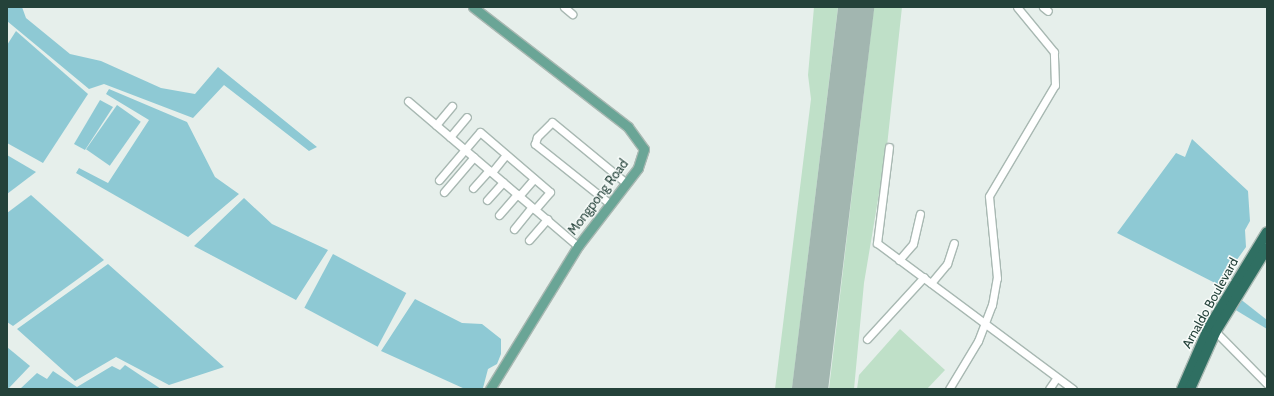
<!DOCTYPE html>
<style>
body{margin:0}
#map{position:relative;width:1274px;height:396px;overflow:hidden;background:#e6efeb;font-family:Cabin,sans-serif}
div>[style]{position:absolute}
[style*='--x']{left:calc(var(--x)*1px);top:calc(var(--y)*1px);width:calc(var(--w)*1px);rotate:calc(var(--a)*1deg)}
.green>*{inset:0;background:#bfe0c8}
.water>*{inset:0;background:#8ec9d4;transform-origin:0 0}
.runway>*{height:36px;margin:-18px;padding:0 18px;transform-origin:18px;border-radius:18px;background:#a2b6b0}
.roads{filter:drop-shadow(1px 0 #a8b8b2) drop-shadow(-1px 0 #a8b8b2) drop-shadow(0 1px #a8b8b2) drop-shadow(0 -1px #a8b8b2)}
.minor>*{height:7px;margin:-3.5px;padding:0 3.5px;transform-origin:3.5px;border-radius:3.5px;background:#fff}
.major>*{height:9px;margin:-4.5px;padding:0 4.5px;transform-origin:4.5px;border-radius:4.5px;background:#6aa596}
.highway>*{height:10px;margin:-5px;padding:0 5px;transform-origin:5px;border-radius:5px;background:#2f6f62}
span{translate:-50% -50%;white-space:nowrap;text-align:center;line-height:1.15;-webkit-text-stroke:3px #f7fbf9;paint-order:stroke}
.street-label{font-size:13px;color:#24423a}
.frame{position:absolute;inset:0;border:8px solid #24423a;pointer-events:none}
</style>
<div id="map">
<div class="green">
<div style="clip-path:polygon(814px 7px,838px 7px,792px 389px,775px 389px,811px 99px,808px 75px)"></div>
<div style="clip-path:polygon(874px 7px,902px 7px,887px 146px,864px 283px,854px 389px,829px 389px)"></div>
<div style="clip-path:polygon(900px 329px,945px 370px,927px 389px,857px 389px,859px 375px)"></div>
</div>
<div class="water">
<div style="clip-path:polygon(7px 7px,22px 7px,26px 18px,70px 54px,101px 61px,161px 88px,195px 94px,218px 67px,317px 147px,309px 151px,224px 85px,193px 118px,104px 84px,89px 89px,7px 21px)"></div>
<div style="clip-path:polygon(16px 31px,88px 94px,43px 163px,7px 143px,7px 45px)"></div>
<div style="clip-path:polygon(109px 89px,187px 122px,215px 177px,239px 194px,188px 237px,76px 173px,79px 168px,108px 183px,149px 120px,106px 94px)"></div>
<div style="clip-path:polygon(100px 100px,113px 107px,85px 150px,74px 144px)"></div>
<div style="left:117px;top:105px;width:29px;height:54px;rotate:35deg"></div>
<div style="clip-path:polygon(1192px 139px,1248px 191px,1250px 221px,1245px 230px,1246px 247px,1219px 285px,1117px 233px,1176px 153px,1185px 157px)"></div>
<div style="clip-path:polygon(7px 155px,36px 172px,7px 194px)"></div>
<div style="clip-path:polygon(31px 195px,104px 260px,13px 326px,7px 322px,7px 213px)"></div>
<div style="clip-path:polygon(244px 198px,272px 224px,328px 250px,296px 300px,194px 246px)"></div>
<div style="left:333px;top:254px;width:83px;height:61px;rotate:28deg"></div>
<div style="clip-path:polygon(108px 264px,224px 367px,169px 385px,116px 357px,75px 381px,17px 329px)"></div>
<div style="clip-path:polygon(1239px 298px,1267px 320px,1267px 329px,1234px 309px)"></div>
<div style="clip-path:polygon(415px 299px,462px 323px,482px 324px,501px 339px,501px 354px,497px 364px,488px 369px,483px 388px,465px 389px,381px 351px)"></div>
<div style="clip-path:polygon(7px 347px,30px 366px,8px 389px,7px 389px)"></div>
<div style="clip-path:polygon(125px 365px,161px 389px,20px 389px,37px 373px,47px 379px,53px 371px,77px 387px,112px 366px,120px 370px)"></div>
</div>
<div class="runway">
<div style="--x:810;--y:389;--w:385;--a:-83.1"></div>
</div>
<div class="roads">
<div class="minor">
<div style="--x:564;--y:7;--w:11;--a:41"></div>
<div style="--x:1043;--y:7;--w:6;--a:39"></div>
<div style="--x:408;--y:101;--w:223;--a:40.5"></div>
<div style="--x:436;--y:125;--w:25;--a:-50"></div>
<div style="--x:450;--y:137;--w:26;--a:-50"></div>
<div style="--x:889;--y:147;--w:97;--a:97.1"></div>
<div style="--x:877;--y:243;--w:244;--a:36.7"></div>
<div style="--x:492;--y:172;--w:22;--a:-51"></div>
<div style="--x:439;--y:180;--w:63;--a:-49.5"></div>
<div style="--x:480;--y:132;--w:92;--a:40.6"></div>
<div style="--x:550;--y:192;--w:23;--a:131"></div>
<div style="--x:473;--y:188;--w:24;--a:-48"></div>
<div style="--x:444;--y:192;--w:46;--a:-49.4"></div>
<div style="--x:519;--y:196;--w:23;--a:-49"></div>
<div style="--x:487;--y:200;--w:24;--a:-48"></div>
<div style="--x:609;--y:203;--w:95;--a:-141.4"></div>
<div style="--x:535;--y:144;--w:7;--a:-74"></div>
<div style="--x:537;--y:137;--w:21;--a:-45"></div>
<div style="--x:552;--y:122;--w:96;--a:39.5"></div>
<div style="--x:499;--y:215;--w:28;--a:-49"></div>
<div style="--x:514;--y:229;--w:28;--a:-51"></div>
<div style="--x:529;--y:240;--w:28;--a:-49"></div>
<div style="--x:899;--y:260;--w:21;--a:-49"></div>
<div style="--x:913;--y:244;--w:31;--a:-77"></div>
<div style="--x:931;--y:283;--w:25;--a:-50"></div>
<div style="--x:947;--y:264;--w:22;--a:-72"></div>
<div style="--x:1213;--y:329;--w:77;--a:45.5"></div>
<div style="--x:867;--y:339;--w:84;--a:-47.4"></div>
<div style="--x:949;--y:389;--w:56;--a:-58.9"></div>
<div style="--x:978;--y:341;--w:39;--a:-69"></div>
<div style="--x:992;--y:305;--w:27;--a:-80"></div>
<div style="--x:997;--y:278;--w:82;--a:-95.6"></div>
<div style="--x:989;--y:196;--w:129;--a:-59.3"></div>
<div style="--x:1055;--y:85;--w:33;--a:-92"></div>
<div style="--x:1054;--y:52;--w:58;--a:-129.4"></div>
<div style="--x:1049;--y:389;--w:14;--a:-56"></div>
</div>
<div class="major">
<div style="--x:473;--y:7;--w:196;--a:37.7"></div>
<div style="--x:628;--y:127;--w:27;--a:54"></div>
<div style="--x:644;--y:149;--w:20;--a:108"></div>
<div style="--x:638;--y:168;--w:98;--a:127.6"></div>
<div style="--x:578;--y:246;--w:168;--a:121.6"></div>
</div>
<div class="highway">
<div style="--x:1182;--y:389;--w:68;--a:-66.5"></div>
<div style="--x:1209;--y:327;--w:111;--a:-58.6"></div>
<div style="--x:1190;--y:389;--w:64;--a:-65.9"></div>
<div style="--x:1216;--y:331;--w:97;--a:-58.4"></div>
</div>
</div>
<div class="street-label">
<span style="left:598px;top:197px;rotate:-53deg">Mongpong Road</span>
<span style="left:1210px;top:303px;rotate:-61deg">Arnaldo Boulevard</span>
</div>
<div class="frame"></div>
</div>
